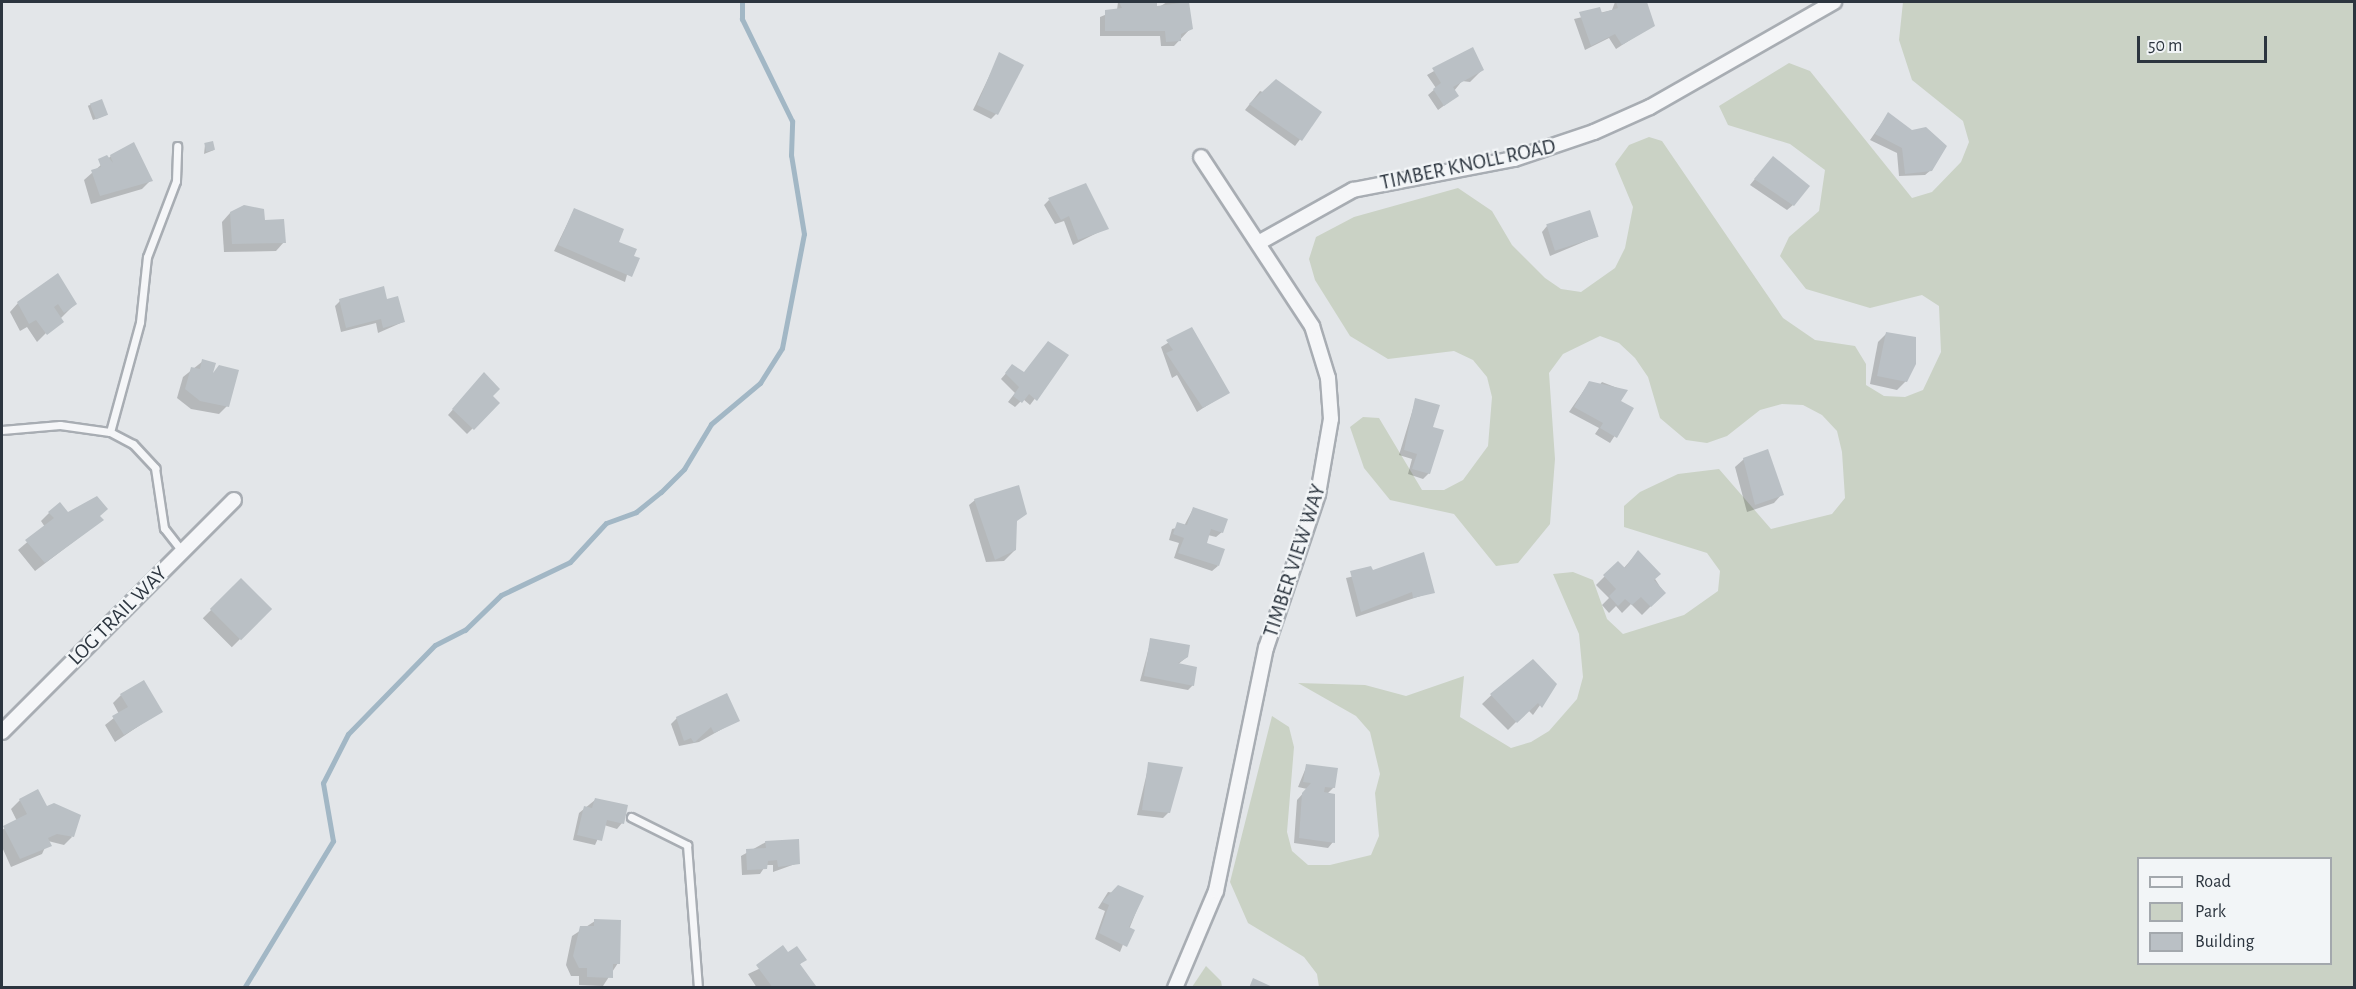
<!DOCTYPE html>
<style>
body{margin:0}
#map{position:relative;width:2356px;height:989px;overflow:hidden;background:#e3e6e9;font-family:"Alegreya Sans",sans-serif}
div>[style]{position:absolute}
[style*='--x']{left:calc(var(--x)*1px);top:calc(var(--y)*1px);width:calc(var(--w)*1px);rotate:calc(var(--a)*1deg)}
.green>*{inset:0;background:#cad2c5}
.shadow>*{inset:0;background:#0003;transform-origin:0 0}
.stream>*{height:5px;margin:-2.5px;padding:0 2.5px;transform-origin:2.5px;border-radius:2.5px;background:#a2b7c5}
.building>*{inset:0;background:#bac0c5;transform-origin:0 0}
.roads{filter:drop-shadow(2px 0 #a8adb3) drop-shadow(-2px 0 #a8adb3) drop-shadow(0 2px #a8adb3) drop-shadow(0 -2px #a8adb3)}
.service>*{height:7px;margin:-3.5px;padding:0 3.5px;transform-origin:3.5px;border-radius:3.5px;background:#f5f6f8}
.minor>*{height:14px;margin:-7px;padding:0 7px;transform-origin:7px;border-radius:7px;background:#f5f6f8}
span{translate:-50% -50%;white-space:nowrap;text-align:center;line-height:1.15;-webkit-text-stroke:4.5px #f2f5f7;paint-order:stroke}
.street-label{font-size:21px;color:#2c353f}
.frame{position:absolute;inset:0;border:3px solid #2c353f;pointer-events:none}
.legend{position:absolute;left:2137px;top:857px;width:195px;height:108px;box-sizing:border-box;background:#f2f5f7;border:2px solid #a3a8ad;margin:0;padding:8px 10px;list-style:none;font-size:18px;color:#2c353f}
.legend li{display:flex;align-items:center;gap:12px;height:30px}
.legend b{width:30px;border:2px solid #a3a8ad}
.scale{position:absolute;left:2137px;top:36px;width:130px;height:27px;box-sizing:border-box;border:3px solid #2c353f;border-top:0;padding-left:8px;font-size:18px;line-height:21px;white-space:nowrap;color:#2c353f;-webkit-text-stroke:4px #f2f5f7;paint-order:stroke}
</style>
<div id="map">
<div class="green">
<div style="clip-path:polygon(evenodd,1903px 2px,2354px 2px,2354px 987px,1319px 987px,1317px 974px,1304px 957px,1248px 923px,1230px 882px,1272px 716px,1289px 727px,1294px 747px,1287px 832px,1292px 851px,1308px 865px,1330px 865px,1371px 855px,1379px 836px,1375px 793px,1380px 774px,1370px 732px,1356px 716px,1298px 683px,1365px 685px,1406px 696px,1464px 676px,1460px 717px,1511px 748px,1531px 742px,1549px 731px,1577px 699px,1583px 677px,1579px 634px,1553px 574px,1573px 572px,1593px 580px,1607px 619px,1623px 634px,1684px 615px,1718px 591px,1720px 571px,1707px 553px,1624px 527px,1624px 506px,1640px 492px,1678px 474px,1719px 469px,1771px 529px,1832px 514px,1845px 498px,1842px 452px,1837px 431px,1822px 415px,1803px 405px,1782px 404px,1760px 410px,1727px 436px,1707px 443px,1686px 440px,1660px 418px,1648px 377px,1635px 358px,1619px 343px,1600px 336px,1563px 354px,1549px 373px,1555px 459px,1550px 524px,1518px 563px,1496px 566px,1454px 514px,1390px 500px,1364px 468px,1350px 427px,1363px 417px,1379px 418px,1422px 490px,1444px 490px,1463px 480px,1488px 446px,1492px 397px,1487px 377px,1473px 360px,1454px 351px,1388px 359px,1350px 336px,1315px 280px,1309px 259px,1316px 237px,1354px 217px,1458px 188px,1492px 211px,1512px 245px,1545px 278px,1561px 289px,1581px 292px,1615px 268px,1625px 248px,1633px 207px,1615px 164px,1629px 145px,1649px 137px,1662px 141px,1783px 318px,1815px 340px,1855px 346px,1866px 364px,1866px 385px,1884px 396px,1905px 397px,1923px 390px,1941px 352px,1939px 306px,1922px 295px,1870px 308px,1806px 289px,1780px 256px,1789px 237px,1819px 211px,1825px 170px,1790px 144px,1728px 125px,1719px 106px,1789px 63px,1810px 71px,1912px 198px,1932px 192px,1961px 162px,1969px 142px,1963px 121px,1912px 80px,1899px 40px,1903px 2px,2330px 858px,2330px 964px,2138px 964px,2138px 858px,2330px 858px)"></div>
<div style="clip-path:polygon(1206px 966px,1221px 981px,1222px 987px,1192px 987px)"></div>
</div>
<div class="shadow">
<div style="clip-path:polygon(1118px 2px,1156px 2px,1156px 9px,1167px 2px,1187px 2px,1191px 28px,1174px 46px,1161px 46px,1160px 36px,1100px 36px,1100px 17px,1117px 10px)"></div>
<div style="clip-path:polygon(1615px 2px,1645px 2px,1653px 25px,1616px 49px,1609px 38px,1585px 50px,1574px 19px,1612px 10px)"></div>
<div style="clip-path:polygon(1473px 49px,1482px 70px,1470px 82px,1462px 81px,1454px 91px,1457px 96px,1438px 110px,1428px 95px,1436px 88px,1427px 75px)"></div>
<div style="clip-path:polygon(1000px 54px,996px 114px,991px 119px,973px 110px)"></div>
<div style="clip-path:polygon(1260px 91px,1320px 113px,1295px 146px,1245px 110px)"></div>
<div style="left:101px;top:101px;width:15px;height:14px;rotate:70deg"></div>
<div style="clip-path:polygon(1888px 114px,1931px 170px,1925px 175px,1899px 176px,1897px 153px,1870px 140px)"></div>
<div style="clip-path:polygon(205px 145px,214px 150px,204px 154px)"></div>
<div style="clip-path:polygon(111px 156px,151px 180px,142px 189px,91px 204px,84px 180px)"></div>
<div style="clip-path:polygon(1768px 163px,1793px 205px,1787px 210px,1750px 185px)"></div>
<div style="clip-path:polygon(1049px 200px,1107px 228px,1073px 245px,1064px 221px,1055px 224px,1044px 205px)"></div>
<div style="clip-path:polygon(574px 210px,632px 257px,625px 282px,554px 251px)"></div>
<div style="clip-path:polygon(230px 213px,264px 222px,284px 242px,276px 251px,224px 252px,222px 222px)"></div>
<div style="clip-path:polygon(1547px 226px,1598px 236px,1550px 256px,1542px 232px)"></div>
<div style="clip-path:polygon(340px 301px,386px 301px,403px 322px,378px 333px,376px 323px,341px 332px,335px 306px)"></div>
<div style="clip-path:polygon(18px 303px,75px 304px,37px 342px,27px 327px,20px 331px,10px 312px)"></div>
<div style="clip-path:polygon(1191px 329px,1228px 392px,1197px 412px,1177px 375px,1172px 378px,1161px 347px)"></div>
<div style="clip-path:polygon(1887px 333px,1906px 381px,1897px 390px,1870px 384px,1878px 342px)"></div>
<div style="clip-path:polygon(1067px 356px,1030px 405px,1023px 399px,1015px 407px,1008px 402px,1015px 393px,1001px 379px,1007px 372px,1024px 374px)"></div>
<div style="clip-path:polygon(203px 361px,227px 406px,219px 414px,191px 409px,177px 398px,183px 377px)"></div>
<div style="clip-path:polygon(479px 380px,498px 403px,467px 434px,448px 415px)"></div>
<div style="clip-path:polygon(1602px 382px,1625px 391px,1619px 401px,1632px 409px,1610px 443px,1595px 434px,1599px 428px,1569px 412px,1589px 383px,1597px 388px)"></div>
<div style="clip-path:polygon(1416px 399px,1432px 428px,1429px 473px,1423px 479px,1408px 474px,1412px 459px,1399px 455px)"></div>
<div style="clip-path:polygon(1744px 459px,1782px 494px,1774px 503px,1747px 512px,1735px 467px)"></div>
<div style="clip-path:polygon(975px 500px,1015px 522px,1015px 550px,1004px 561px,986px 562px,969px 505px)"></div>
<div style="clip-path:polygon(1193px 509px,1222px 532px,1216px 537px,1208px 535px,1205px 544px,1218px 566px,1212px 571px,1174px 558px,1179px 543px,1169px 540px,1172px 529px,1184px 526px)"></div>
<div style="clip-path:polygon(49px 513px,102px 520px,35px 571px,18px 550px,45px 527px,41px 521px)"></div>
<div style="clip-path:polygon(1638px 552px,1664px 593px,1642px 615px,1631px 604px,1622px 613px,1616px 606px,1609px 613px,1602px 605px,1609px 598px,1596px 585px,1618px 563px,1623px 569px)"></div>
<div style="clip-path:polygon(1372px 572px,1433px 592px,1356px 617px,1346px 578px)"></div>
<div style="left:241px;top:580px;width:41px;height:54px;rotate:45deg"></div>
<div style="clip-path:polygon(1151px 640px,1187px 657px,1177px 665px,1193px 685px,1188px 690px,1140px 681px)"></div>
<div style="clip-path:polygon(1504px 683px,1507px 686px,1555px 684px,1533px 715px,1528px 710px,1508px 730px,1482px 704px)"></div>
<div style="clip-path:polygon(121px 695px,161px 711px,115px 742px,105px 725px,119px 714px,113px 703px)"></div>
<div style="clip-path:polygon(677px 718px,738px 720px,699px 742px,679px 746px,671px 724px)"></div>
<div style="clip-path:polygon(1149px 764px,1169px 812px,1163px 818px,1137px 815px)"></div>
<div style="clip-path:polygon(1307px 765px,1334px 787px,1327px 794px,1333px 842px,1328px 848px,1294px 843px,1297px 800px,1307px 789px,1298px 787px)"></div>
<div style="clip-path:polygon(20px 800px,46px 808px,72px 837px,64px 845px,48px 841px,42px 854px,11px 867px,2px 847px,2px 830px,17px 821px,11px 809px)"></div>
<div style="clip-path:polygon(595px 800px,622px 823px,617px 829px,604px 825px,595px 845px,573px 840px,579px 813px)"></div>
<div style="clip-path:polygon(766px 842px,798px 863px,773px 872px,773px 865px,766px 865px,760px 874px,742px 875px,741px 856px)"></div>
<div style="clip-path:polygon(1108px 892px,1142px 897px,1120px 952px,1095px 939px,1105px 911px,1098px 908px)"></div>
<div style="clip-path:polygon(595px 921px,618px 963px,603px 986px,579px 985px,579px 976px,571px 976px,566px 965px,572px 936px)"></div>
<div style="clip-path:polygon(788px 955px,805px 959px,799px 965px,814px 986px,757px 988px,748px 974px)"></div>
</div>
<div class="stream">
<div style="--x:244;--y:988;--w:172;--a:-58.8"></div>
<div style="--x:333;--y:841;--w:59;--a:-99.8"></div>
<div style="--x:323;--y:783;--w:55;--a:-63"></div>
<div style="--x:348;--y:734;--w:124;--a:-45.7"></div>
<div style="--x:435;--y:645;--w:34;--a:-27"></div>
<div style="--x:465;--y:630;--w:50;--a:-44.2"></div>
<div style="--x:501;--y:595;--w:76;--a:-25.6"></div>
<div style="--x:570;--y:562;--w:53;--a:-47.3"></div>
<div style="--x:606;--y:523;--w:32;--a:-20"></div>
<div style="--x:636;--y:512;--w:32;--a:-39"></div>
<div style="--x:661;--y:492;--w:33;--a:-45"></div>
<div style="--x:684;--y:469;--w:52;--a:-59"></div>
<div style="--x:711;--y:424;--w:64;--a:-39.9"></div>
<div style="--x:760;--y:383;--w:41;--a:-57.8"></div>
<div style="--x:782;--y:348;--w:116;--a:-79.1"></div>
<div style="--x:804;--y:234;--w:80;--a:-99.3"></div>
<div style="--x:791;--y:155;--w:34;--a:-88"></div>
<div style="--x:792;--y:121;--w:114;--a:-116.1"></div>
<div style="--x:742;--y:19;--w:17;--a:-90"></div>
</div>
<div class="building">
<div style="clip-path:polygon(1119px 2px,1157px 2px,1157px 6px,1189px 2px,1193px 29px,1181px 34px,1181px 41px,1166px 42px,1165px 31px,1105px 31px,1105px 10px,1122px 8px)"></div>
<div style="clip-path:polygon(1616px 2px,1647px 2px,1655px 26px,1622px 45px,1615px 34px,1591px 46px,1579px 12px,1600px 7px,1602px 13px,1618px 8px)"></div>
<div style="clip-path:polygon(1473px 47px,1484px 70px,1453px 87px,1459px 96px,1444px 106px,1433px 89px,1441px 83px,1432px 68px)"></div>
<div style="clip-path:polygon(999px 52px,1024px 65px,998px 115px,977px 105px)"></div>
<div style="clip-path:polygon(1276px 79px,1322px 112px,1302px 141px,1249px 104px)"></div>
<div style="left:102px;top:99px;width:17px;height:13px;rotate:69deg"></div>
<div style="clip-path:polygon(1888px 112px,1912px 130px,1926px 127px,1947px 146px,1932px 171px,1905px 174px,1902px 148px,1875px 134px)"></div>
<div style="left:213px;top:141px;width:9px;height:9px;rotate:77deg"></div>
<div style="clip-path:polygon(134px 142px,153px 181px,100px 196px,91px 170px,101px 167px,98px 159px,107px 155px,113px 163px,110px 155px)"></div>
<div style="clip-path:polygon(1773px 156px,1810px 186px,1794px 206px,1754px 179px)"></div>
<div style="clip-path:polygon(1086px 183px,1109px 229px,1078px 240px,1069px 216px,1061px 220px,1048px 198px)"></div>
<div style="clip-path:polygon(244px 205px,264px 209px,265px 220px,284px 219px,286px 243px,232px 244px,230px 212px)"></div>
<div style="clip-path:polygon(574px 208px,624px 229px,619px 242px,637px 249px,634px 256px,640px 258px,632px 277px,558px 245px)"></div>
<div style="left:1590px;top:210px;width:28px;height:46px;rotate:72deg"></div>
<div style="clip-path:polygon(58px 273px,77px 304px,64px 313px,58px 304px,54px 307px,64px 322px,47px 335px,36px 320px,29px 324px,17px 302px)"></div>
<div style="clip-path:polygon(384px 286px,387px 299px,398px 296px,405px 322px,383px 328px,381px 319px,346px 328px,339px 299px)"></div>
<div style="clip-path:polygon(1192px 327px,1230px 393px,1203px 408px,1166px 353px,1173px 350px,1166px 340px)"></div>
<div style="clip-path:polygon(1886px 332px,1916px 337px,1916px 364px,1907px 382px,1877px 376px)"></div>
<div style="clip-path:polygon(1048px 341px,1069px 355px,1037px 401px,1029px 394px,1022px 403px,1013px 396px,1019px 387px,1005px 373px,1012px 364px,1024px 372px)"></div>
<div style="clip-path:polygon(202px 359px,216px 363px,213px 373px,219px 365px,239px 370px,229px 407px,200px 401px,185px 389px,191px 367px,200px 369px)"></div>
<div style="clip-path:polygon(484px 372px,500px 389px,493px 396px,500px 403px,474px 430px,452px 409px)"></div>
<div style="clip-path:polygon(1589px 381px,1628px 390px,1621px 401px,1634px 408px,1617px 438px,1600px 428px,1603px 423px,1574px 407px)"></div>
<div style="clip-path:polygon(1415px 398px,1440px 405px,1433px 427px,1444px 430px,1430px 474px,1412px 469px,1417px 454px,1404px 450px)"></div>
<div style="clip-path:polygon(1768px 449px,1784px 495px,1755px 505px,1743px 458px)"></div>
<div style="clip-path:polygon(1019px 485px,1027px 514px,1017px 521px,1016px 550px,995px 560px,974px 499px)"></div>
<div style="clip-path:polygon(97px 496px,108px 509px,100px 516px,104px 520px,45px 563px,25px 540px,54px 518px,48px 512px,60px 502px,68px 512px)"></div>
<div style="clip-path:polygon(1193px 507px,1228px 519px,1223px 533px,1211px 529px,1207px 543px,1225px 549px,1219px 566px,1178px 553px,1184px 538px,1173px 534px,1177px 522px,1187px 525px)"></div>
<div style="clip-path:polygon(1638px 550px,1661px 574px,1654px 580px,1666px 593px,1651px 607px,1641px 597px,1632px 605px,1625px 599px,1618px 606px,1609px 596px,1616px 589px,1603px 575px,1618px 561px,1625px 568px)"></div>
<div style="clip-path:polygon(1424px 552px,1435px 593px,1413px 598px,1412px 592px,1361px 612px,1350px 571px,1371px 566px,1373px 570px)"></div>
<div style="left:241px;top:578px;width:44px;height:44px;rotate:45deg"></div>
<div style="clip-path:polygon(1150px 638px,1190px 645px,1188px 657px,1178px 663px,1197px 667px,1194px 686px,1144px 676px)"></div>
<div style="clip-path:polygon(1533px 659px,1557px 684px,1542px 708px,1538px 703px,1517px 723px,1490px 694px)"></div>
<div style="clip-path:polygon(144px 680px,163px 712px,124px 735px,112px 716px,128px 707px,120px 694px)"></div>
<div style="clip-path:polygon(727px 693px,740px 721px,714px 733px,711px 727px,694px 743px,691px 738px,684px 741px,676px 717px)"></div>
<div style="clip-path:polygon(1148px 762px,1183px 767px,1170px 813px,1142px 810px)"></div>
<div style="clip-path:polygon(1306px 764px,1338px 768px,1335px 788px,1325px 787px,1324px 792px,1335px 794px,1335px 843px,1299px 838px,1302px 793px,1311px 783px,1303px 782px)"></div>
<div style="clip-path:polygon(38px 789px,47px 806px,54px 803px,81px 815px,74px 837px,57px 834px,48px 838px,52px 846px,20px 859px,3px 826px,27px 814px,19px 799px)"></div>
<div style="clip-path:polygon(595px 798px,628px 805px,624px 824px,607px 820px,602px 841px,577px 835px,584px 806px,592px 808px)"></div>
<div style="clip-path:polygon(799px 839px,800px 864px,778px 867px,777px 860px,768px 861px,767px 869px,747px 870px,746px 849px,766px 848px,765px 841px)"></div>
<div style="clip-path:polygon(1118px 885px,1144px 896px,1129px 927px,1135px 930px,1127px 947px,1099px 933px,1109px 905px,1102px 902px)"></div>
<div style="clip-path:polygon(594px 919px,621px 920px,620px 964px,613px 964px,613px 978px,587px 977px,587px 968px,579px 968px,573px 956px,580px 926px,594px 926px)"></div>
<div style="clip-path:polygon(783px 945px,788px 952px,797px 946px,807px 960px,800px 964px,816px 986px,773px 988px,756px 965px)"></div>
<div style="clip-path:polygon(1253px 978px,1275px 988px,1249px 988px)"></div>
</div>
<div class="roads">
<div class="service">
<div style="--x:2;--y:430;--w:58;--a:-4.9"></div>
<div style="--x:60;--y:425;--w:50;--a:8"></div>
<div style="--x:110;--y:432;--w:26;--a:28"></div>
<div style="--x:133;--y:444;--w:33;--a:47"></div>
<div style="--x:155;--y:468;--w:61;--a:81.5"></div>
<div style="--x:164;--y:528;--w:29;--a:52"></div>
<div style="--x:110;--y:432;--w:114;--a:-74.7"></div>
<div style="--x:140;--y:322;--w:65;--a:-83.9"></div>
<div style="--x:147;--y:257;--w:81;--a:-69.1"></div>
<div style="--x:176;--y:181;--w:35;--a:-88"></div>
<div style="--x:631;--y:817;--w:63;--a:26.6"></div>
<div style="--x:687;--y:845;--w:143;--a:85.6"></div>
</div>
<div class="minor">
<div style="--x:1260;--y:242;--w:107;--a:-29.2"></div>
<div style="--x:1353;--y:190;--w:164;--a:-10.9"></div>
<div style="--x:1514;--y:159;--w:84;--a:-18.6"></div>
<div style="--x:1594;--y:132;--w:61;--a:-24.1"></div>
<div style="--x:1650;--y:107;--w:212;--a:-29.7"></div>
<div style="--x:2;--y:732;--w:328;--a:-45"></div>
<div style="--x:1175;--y:988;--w:105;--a:-67.1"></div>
<div style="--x:1216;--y:891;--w:248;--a:-78.4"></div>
<div style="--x:1266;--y:648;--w:163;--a:-71.3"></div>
<div style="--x:1318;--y:494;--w:76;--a:-80.2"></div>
<div style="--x:1331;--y:419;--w:41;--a:-94.2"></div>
<div style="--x:1328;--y:378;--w:54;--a:-107.1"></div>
<div style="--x:1312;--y:326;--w:202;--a:-123.3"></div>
</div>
</div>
<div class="street-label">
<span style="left:1468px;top:165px;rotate:-12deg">TIMBER KNOLL ROAD</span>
<span style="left:1295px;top:561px;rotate:-72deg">TIMBER VIEW WAY</span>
<span style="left:118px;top:616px;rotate:-45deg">LOG TRAIL WAY</span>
</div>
<div class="frame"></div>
<ul class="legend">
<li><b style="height:8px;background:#f5f6f8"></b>Road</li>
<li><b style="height:16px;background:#cad2c5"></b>Park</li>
<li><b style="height:16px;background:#bac0c5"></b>Building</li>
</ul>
<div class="scale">50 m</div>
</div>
